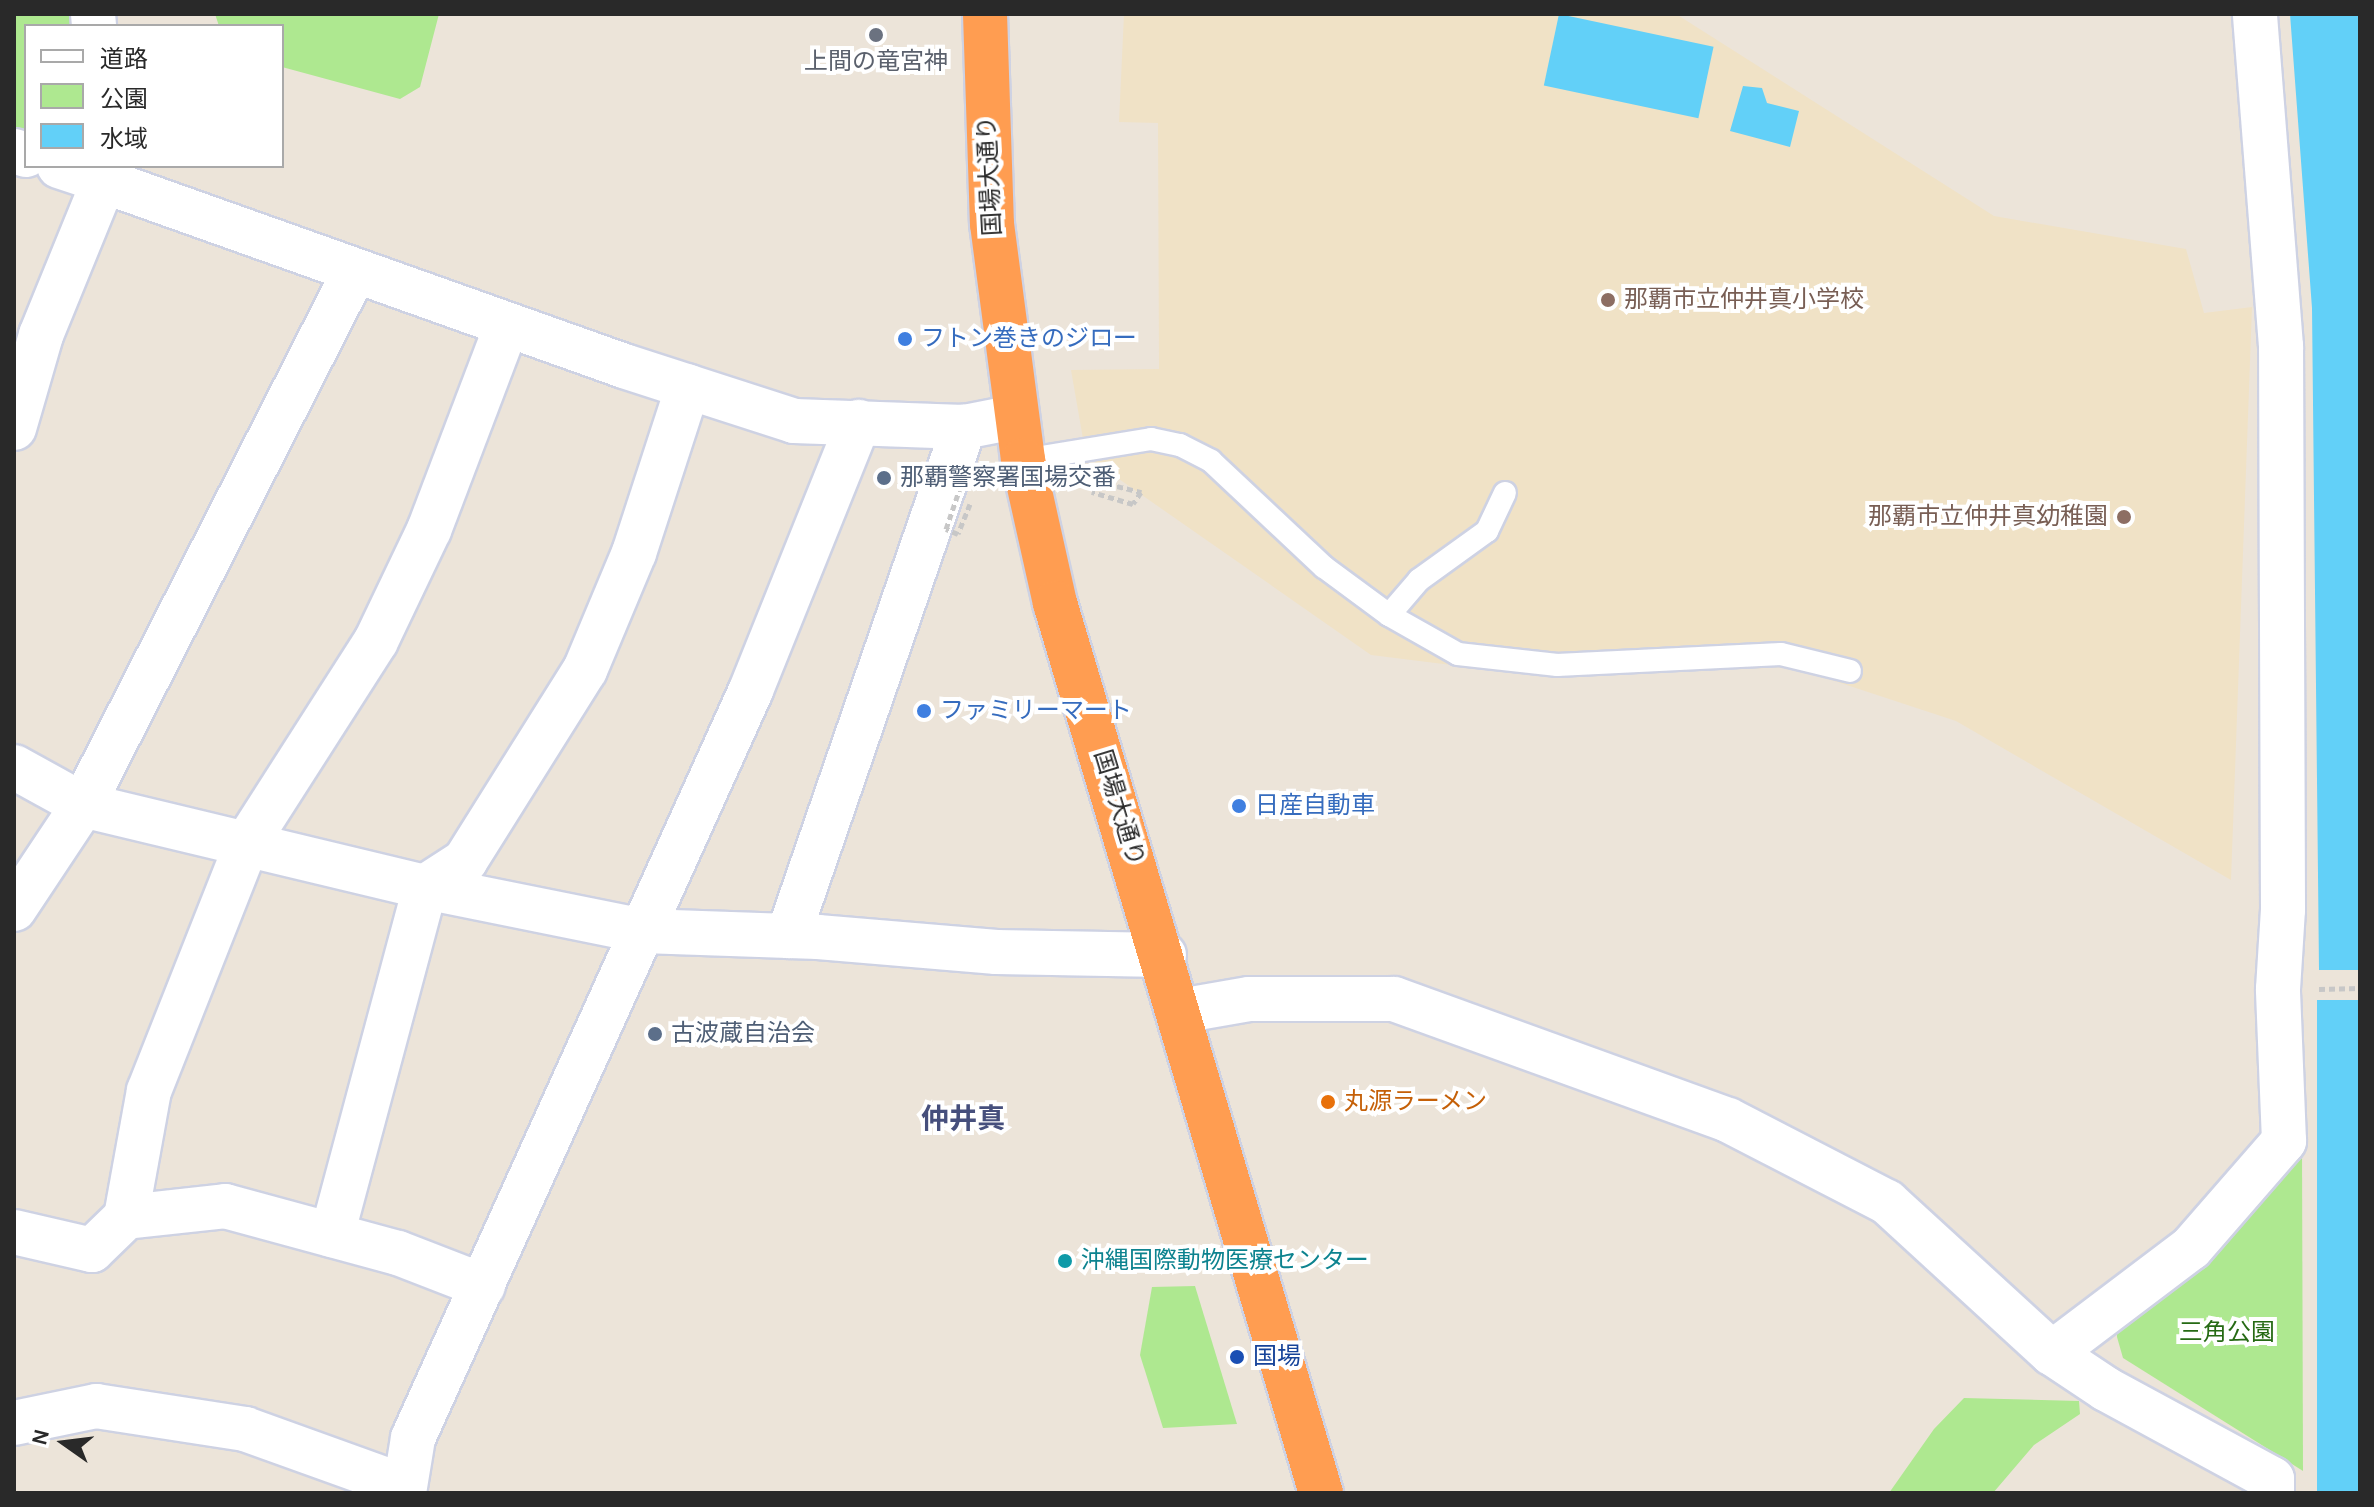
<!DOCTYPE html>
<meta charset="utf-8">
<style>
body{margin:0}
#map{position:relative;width:2374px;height:1507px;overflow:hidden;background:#ece4d9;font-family:Karla,"Noto Sans JP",sans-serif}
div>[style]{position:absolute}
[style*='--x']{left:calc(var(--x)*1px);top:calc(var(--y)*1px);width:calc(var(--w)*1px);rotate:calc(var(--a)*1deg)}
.education>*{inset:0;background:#f0e2c6}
.green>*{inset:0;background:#aee890}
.water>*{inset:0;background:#62d0f8;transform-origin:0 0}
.path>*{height:5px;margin-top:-2.5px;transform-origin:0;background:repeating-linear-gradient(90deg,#c7c7c7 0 6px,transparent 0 10px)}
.roads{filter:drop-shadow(2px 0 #ced2e3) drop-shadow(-2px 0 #ced2e3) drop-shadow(0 2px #ced2e3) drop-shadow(0 -2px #ced2e3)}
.lane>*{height:22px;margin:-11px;padding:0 11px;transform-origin:11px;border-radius:11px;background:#fff}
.street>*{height:44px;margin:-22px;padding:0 22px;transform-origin:22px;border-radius:22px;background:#fff}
.highway>*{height:44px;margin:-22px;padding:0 22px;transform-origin:22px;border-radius:22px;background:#ff9d51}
.path-bridge>*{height:5px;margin-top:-2.5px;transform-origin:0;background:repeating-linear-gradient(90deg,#c7c7c7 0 6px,transparent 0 10px)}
.dots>*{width:22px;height:22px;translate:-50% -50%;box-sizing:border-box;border:4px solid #fff;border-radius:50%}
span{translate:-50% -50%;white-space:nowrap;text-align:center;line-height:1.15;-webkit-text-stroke:8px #fff;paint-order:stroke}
.worship-label{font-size:24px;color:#5b616d}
.street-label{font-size:24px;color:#292929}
.education-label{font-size:24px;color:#785e54}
.left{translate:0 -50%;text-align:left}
.right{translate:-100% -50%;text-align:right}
.shop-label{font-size:24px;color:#366cbe}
.service-label{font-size:24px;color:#4e5e75}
.food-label{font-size:24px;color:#c56008}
.culture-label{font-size:24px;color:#0d838f}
.park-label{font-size:24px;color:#266a14}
.transit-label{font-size:24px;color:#164399}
.quarter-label{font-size:28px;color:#464f7c;font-weight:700}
.frame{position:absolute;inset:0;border:16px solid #292929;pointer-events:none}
.legend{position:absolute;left:24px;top:24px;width:260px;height:144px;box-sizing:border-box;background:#fff;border:2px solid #a9a9a9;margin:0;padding:10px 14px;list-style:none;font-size:24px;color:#292929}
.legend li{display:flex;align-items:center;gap:16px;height:40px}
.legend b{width:40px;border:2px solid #a9a9a9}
.north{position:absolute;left:24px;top:1403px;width:80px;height:80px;-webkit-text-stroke:6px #fff;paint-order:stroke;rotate:284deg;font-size:22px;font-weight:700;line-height:32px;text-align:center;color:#292929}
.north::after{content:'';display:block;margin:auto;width:28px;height:36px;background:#292929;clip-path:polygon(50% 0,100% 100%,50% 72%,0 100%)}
</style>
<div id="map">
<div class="education">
<div style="clip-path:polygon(1124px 14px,1676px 14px,1994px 216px,2186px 249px,2204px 313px,2252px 307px,2231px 880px,1956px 721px,1792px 667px,1541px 676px,1371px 655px,1086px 456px,1071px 370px,1159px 369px,1158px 123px,1119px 122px)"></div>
</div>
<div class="green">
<div style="clip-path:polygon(14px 14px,71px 14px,72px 26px,26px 26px,26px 134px,14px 131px)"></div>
<div style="clip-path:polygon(215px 14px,439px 14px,420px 87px,400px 99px,282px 67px,282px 26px,219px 26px)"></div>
<div style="clip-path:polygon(2302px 1146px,2303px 1471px,2123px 1358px,2117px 1337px,2117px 1316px)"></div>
<div style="clip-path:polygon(1195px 1286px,1237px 1424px,1163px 1428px,1140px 1355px,1152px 1287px)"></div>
<div style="clip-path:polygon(1964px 1398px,2079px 1401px,2080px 1414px,2034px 1445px,1993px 1493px,1889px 1493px,1934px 1429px)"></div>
</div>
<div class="water">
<div style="left:1559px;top:14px;width:158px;height:73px;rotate:12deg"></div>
<div style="clip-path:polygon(2290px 14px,2360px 14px,2360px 970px,2319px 970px,2312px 308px)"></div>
<div style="clip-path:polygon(1743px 86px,1762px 88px,1767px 103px,1799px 111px,1790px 147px,1730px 131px)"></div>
<div style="left:2317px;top:1000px;width:43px;height:493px"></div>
</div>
<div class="path">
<div style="--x:2319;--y:989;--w:41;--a:-1.4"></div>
</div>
<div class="roads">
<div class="lane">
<div style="--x:1023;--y:460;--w:130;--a:-9.3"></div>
<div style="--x:1151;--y:439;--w:30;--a:12"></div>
<div style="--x:1180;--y:445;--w:35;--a:27"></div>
<div style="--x:1211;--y:461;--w:155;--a:43.2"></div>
<div style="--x:1324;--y:567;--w:81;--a:36.4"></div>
<div style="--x:1389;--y:615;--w:79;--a:29.5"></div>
<div style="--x:1458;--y:654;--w:100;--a:6.3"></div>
<div style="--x:1557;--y:665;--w:224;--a:-2.8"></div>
<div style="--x:1781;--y:654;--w:71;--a:13.8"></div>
<div style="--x:1389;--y:615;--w:46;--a:-49.4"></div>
<div style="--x:1419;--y:580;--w:84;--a:-35.8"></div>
<div style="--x:1487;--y:531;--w:42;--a:-64.7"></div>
</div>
<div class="street">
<div style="--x:93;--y:14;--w:12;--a:85"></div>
<div style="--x:14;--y:151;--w:13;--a:18"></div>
<div style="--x:59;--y:166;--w:47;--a:18.4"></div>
<div style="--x:104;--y:181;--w:15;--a:-94"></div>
<div style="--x:14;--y:428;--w:97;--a:-73.8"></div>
<div style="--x:41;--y:335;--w:166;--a:-67.8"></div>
<div style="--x:104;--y:181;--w:552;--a:19.58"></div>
<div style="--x:624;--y:366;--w:179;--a:17.9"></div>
<div style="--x:794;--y:421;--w:170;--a:2"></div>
<div style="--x:964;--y:427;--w:52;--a:-11.1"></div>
<div style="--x:14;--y:767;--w:79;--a:28.8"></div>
<div style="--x:83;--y:805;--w:352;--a:13.5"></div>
<div style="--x:425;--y:887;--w:222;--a:11.4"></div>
<div style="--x:643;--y:931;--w:175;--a:2"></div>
<div style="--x:818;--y:937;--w:179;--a:4.8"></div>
<div style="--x:996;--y:952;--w:168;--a:1"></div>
<div style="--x:14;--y:909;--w:125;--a:-56.4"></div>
<div style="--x:83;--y:805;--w:599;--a:-63.01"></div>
<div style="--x:788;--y:936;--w:539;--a:-70.93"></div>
<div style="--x:1180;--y:1011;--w:70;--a:-9.9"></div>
<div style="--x:1249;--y:999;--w:145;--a:0"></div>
<div style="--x:1394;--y:999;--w:355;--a:19.9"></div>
<div style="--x:1728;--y:1120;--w:179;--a:27.3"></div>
<div style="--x:1887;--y:1202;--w:224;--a:42.5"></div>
<div style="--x:2052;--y:1353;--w:65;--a:33.7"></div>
<div style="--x:2106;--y:1389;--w:189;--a:28.5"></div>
<div style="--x:2272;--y:1479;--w:14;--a:90"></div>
<div style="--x:126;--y:1217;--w:100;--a:-6.3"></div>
<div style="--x:225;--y:1206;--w:179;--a:15.2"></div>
<div style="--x:398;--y:1253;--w:91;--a:21.2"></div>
<div style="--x:14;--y:1232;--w:80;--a:13"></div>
<div style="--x:92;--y:1250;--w:47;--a:-44.1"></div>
<div style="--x:126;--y:1217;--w:128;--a:-79.7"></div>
<div style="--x:149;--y:1091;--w:269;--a:-68.4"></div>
<div style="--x:248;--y:841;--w:237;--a:-57.4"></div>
<div style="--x:376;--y:641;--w:123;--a:-64.5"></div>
<div style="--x:429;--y:530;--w:219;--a:-69.2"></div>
<div style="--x:332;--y:1235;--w:360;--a:-75"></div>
<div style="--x:425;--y:887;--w:48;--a:-33"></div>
<div style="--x:465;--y:861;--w:226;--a:-57.9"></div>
<div style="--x:585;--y:670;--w:127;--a:-67.3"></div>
<div style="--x:634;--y:553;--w:175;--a:-72"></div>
<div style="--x:2052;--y:1353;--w:174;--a:-37.1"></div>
<div style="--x:2191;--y:1248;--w:142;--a:-49"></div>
<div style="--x:2284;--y:1141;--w:152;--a:-92.3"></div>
<div style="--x:2278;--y:989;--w:79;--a:-86.4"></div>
<div style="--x:2283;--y:910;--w:564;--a:-90.2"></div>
<div style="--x:2281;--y:346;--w:333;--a:-94.5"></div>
<div style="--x:14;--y:1423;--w:84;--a:-11.7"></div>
<div style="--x:96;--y:1406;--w:151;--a:8.8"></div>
<div style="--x:245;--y:1429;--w:168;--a:19.8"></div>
<div style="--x:404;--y:1493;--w:56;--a:-80.7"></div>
<div style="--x:413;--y:1438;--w:821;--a:-65.68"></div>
<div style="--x:751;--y:690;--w:289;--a:-68.1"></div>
</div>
<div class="highway">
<div style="--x:985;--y:14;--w:210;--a:88.1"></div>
<div style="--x:992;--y:224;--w:238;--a:82.5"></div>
<div style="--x:1023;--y:460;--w:147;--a:77.4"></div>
<div style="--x:1055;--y:603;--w:929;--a:73.36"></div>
</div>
</div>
<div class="path-bridge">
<div style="--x:970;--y:504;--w:32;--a:112"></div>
<div style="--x:958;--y:534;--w:13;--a:-157"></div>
<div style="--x:946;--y:529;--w:53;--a:-71.2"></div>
<div style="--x:963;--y:479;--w:125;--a:0"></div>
<div style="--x:1088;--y:479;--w:55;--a:13.8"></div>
<div style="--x:1141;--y:492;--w:14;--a:124"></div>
<div style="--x:1133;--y:504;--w:43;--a:-163.7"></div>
</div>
<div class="dots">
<div style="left:876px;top:35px;background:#6b7280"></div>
<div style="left:1608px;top:300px;background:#8d6e63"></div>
<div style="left:905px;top:339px;background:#3f7fe0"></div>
<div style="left:884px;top:478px;background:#5c6f8a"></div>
<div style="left:2124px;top:517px;background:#8d6e63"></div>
<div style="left:924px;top:711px;background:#3f7fe0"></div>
<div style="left:1239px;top:806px;background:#3f7fe0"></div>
<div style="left:655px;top:1034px;background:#5c6f8a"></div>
<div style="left:1328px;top:1102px;background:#e8710a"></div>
<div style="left:1065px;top:1261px;background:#0f9aa8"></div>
<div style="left:1237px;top:1357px;background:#1a4fb4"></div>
</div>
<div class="worship-label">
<span style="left:876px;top:62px">上間の竜宮神</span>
</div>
<div class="street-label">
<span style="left:990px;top:176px;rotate:-93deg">国場大通り</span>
<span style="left:1119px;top:808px;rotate:73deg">国場大通り</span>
</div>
<div class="education-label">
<span class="left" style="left:1624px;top:300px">那覇市立仲井真小学校</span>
<span class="right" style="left:2108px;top:517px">那覇市立仲井真幼稚園</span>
</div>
<div class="shop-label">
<span class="left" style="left:921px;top:339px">フトン巻きのジロー</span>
<span class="left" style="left:940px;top:711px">ファミリーマート</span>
<span class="left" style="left:1255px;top:806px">日産自動車</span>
</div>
<div class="service-label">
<span class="left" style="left:900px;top:478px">那覇警察署国場交番</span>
<span class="left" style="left:671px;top:1034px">古波蔵自治会</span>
</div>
<div class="food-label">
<span class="left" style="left:1344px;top:1102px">丸源ラーメン</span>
</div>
<div class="culture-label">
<span class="left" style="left:1081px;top:1261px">沖縄国際動物医療センター</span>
</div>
<div class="park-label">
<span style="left:2227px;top:1333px">三角公園</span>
</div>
<div class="transit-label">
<span class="left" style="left:1253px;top:1357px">国場</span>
</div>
<div class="quarter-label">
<span style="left:963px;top:1119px">仲井真</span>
</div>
<div class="frame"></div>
<ul class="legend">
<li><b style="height:10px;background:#fff"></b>道路</li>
<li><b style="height:22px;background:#aee890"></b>公園</li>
<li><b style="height:22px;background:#62d0f8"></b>水域</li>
</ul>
<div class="north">N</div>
</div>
